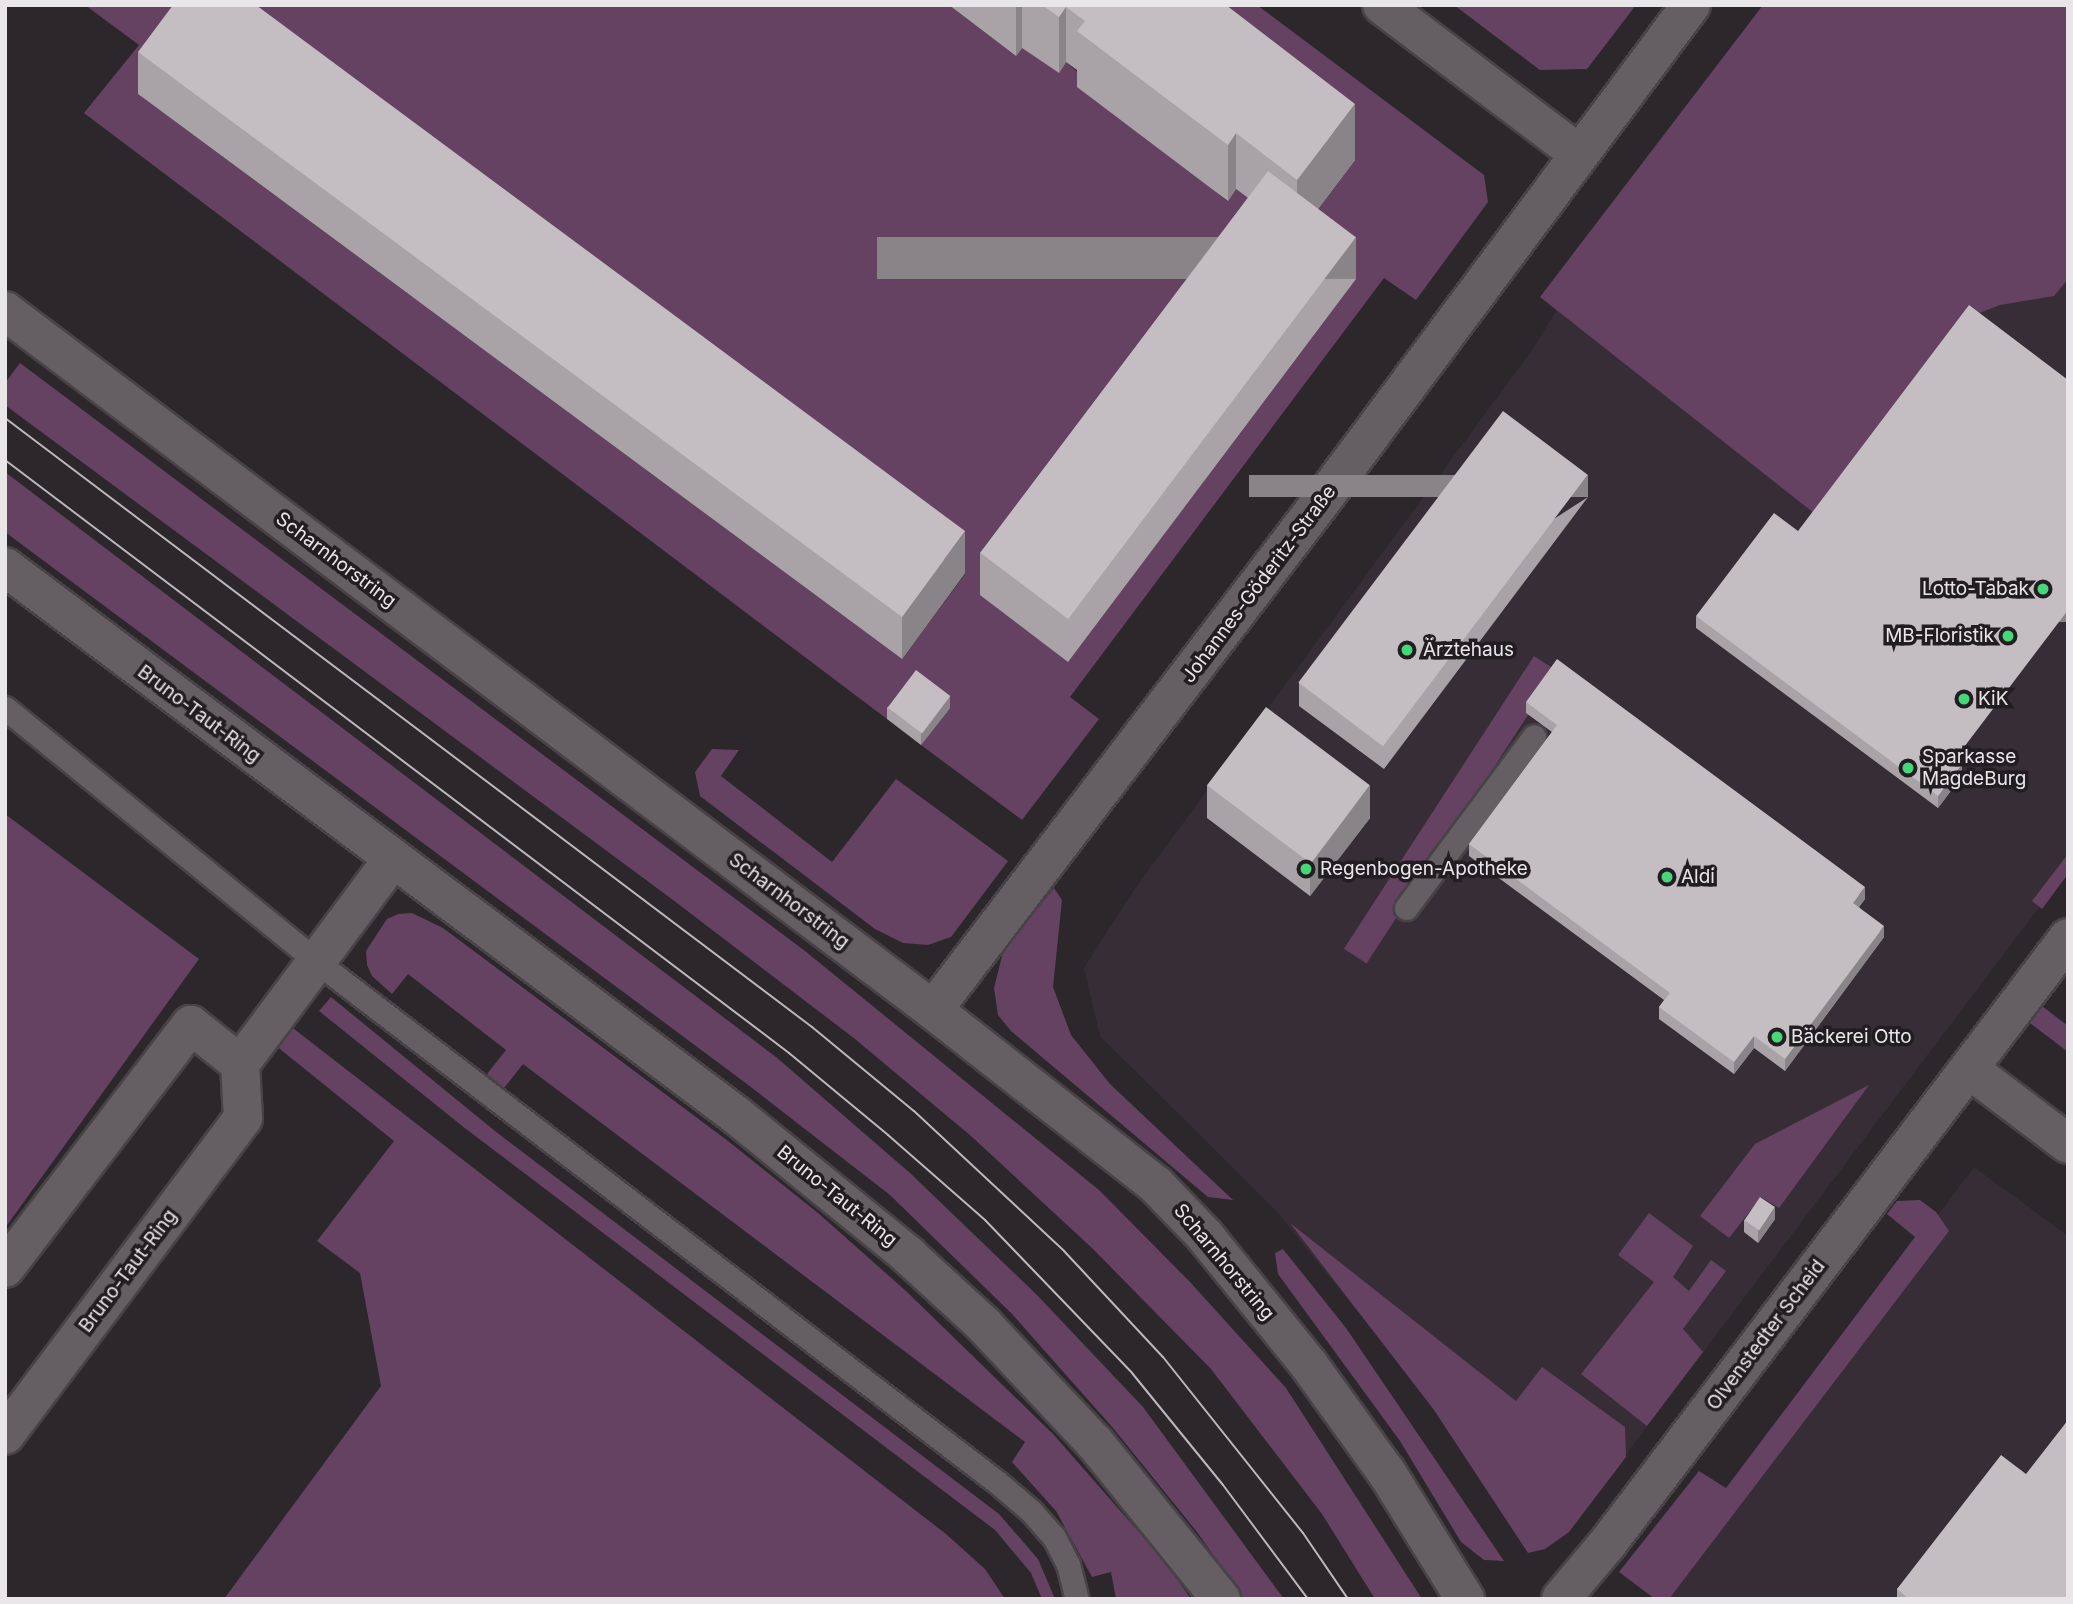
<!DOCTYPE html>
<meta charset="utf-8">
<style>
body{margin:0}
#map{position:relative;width:2073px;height:1604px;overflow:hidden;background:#2b272b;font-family:Inter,sans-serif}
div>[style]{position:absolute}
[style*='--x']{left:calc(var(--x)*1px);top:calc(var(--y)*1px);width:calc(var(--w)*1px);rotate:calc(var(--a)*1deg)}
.built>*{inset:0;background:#372d36}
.green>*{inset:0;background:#654261;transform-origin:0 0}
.roads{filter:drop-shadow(2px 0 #474346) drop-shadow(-2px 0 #474346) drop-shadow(0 2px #474346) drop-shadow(0 -2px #474346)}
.service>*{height:23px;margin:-11.5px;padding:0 11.5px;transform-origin:11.5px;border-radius:11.5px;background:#655f64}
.minor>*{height:38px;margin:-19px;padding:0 19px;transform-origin:19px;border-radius:19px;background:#655f64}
.tertiary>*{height:38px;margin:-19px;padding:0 19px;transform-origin:19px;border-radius:19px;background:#655f64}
.tram>*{height:2px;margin:-1px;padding:0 1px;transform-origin:1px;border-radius:1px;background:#bcb9bc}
.wall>*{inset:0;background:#a9a3a7}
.shaded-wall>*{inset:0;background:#898488;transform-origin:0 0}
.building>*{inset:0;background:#c4bdc2;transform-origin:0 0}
.dots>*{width:19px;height:19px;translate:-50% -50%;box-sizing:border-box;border:4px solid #221d21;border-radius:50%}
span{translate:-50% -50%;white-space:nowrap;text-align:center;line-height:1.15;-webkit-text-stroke:7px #221d21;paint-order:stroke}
.street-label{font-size:19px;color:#e9e6e9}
.poi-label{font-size:19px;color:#e9e6e9}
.right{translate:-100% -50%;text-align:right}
.left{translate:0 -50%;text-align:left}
.frame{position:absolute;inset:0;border:7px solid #e9e6e9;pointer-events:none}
</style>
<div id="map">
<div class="built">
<div style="clip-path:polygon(2068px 5px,2068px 869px,1568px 1531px,1542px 1541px,1278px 1213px,1100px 1036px,1084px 968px,1133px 891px,1532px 350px,1640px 176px)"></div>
<div style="clip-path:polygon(1974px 1167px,2068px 1236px,2068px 1599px,1649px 1599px)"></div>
</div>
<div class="green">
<div style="clip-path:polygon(evenodd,85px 5px,949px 5px,1016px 56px,1022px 48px,1058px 72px,1066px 62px,1227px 201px,1236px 189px,1297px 236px,1355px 159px,1153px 5px,1257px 5px,1484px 175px,1488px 202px,1416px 300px,1384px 278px,1070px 697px,1099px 719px,1022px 820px,921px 745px,950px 708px,915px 682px,887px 719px,84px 113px,139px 45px,85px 5px,138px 94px,965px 573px,965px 574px,902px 659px,138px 94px)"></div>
<div style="clip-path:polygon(1454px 5px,1636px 5px,1587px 69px,1540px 70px)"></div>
<div style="clip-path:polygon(1763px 5px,2068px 5px,2068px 279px,2054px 296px,2000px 305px,1969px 317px,1819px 517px,1540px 297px)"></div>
<div style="clip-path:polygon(20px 363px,805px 951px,1099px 1190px,1190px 1282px,1286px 1388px,1422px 1599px,1375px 1599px,1322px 1514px,1211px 1369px,1092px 1248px,971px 1136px,855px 1039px,673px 900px,5px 405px,5px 383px)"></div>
<div style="clip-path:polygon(5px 472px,776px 1057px,910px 1173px,1037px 1295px,1143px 1407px,1284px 1599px,1244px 1599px,1197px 1532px,1113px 1428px,1012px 1314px,890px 1195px,747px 1084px,5px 532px)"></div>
<div style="left:1534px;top:656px;width:27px;height:349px;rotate:33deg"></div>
<div style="clip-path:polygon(712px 749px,739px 750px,721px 776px,832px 862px,896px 779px,1008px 861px,951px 937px,928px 945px,903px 943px,875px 929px,700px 796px,695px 772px)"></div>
<div style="clip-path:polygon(5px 814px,199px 959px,5px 1228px)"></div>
<div style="clip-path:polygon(2068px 854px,2068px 874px,2042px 909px,2032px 901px)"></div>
<div style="clip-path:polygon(1054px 888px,1062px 900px,1053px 987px,1071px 1035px,1110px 1084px,1233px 1200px,1208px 1197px,1011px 1031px,998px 1015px,994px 988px,1003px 952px)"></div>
<div style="clip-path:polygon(412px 913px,443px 928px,728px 1141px,818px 1213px,906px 1291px,1054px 1435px,1166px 1563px,1191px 1599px,1116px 1599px,1111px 1572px,1092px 1577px,1056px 1511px,1012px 1462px,1025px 1442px,523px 1064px,504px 1088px,487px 1074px,506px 1050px,408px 974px,392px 994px,372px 976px,367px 965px,366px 951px,387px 919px,398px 914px)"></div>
<div style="clip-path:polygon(331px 997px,495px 1131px,999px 1514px,1038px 1559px,1055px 1599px,1042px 1599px,1031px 1573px,995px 1530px,466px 1129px,319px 1011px)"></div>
<div style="clip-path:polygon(2042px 1006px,2068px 1026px,2068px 1052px,2030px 1023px)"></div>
<div style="clip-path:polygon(289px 1025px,946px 1534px,985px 1569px,1005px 1599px,224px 1599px,381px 1386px,360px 1273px,317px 1241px,394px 1141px,275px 1045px)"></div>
<div style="clip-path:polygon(1869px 1085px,1779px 1208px,1761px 1197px,1729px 1238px,1700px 1216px,1755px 1144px)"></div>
<div style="clip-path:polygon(1920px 1200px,1936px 1212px,1949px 1231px,1669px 1599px,1655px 1599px,1619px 1572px,1699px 1471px,1726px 1488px,1915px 1237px,1887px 1214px,1897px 1201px)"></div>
<div style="clip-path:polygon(1649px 1213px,1693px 1246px,1673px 1277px,1689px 1291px,1711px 1260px,1726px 1271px,1683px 1329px,1703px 1352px,1647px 1426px,1581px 1374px,1654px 1282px,1618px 1255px)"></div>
<div style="clip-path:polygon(1290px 1223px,1516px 1401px,1542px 1367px,1625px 1427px,1626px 1457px,1569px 1532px,1545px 1549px,1528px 1553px,1434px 1410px)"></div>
<div style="clip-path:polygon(1283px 1249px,1346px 1328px,1504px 1561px,1484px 1560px,1461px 1542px,1400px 1441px,1278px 1274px,1275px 1253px)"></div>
</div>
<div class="roads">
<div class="service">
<div style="--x:5;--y:708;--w:402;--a:39.1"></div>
<div style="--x:317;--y:962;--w:856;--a:37.41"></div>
<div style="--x:997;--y:1482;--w:45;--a:40.5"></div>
<div style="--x:1031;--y:1511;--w:35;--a:49"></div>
<div style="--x:1054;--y:1537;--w:30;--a:63"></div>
<div style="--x:1068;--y:1564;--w:36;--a:76"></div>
<div style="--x:1406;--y:908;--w:214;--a:-53.3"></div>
</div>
<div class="minor">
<div style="--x:1382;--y:5;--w:246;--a:37.1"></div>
<div style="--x:5;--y:567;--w:914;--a:36.86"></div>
<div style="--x:736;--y:1115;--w:222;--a:39.1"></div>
<div style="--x:908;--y:1255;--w:103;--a:42.6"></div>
<div style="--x:984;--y:1325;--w:162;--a:46.8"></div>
<div style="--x:1095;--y:1443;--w:201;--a:51.1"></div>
<div style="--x:933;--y:1010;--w:643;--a:-52.65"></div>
<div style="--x:1323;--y:499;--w:616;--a:-53.32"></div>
<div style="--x:1969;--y:1069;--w:124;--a:37.1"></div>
<div style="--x:5;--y:1268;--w:306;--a:-52.6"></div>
<div style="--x:191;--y:1025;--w:63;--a:38.5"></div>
<div style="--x:5;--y:1435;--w:396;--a:-53.1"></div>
<div style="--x:243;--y:1118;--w:54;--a:-93.2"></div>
<div style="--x:240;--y:1064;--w:254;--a:-53.3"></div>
<div style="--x:1561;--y:1599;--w:73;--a:-50"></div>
<div style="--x:1608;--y:1543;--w:760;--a:-52.75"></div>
</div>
<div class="tertiary">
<div style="--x:5;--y:311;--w:1162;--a:36.99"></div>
<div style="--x:933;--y:1010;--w:283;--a:38.1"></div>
<div style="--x:1156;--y:1185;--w:71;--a:46.1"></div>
<div style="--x:1205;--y:1236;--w:166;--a:51.1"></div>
<div style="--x:1309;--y:1365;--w:133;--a:54.2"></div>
<div style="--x:1387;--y:1473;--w:148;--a:58.2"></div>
</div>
</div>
<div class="tram">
<div style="--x:5;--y:418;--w:1011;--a:37.04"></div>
<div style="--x:812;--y:1027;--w:132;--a:39.5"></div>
<div style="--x:914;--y:1111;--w:205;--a:43"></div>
<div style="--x:1064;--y:1251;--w:145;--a:47"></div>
<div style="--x:1163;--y:1357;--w:225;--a:51.5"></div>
<div style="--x:1303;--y:1533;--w:80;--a:55.7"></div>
<div style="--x:5;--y:460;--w:983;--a:37.1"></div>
<div style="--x:789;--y:1053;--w:129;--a:39.6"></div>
<div style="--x:888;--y:1135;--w:129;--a:41.2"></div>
<div style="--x:985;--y:1220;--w:212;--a:46.1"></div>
<div style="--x:1132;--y:1373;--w:144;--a:50.9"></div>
<div style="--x:1223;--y:1485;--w:142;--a:53.3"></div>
</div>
<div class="wall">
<div style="clip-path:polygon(949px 5px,1226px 5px,1355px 160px,1318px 209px,1356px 279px,1068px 662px,980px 595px,980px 553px,1248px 198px,1236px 189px,1228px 201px,1077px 87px,1077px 70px,1066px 62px,1059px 73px,1022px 48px,1016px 56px)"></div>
<div style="clip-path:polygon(138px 52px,965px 573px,902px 659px,138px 94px)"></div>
<div style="clip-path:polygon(1588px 497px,1384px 769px,1299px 706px,1299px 683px)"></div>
<div style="clip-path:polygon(1696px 616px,1961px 763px,1962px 776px,1938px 808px,1696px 628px)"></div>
<div style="clip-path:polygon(1526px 702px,1865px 899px,1859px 907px,1884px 937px,1785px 1071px,1754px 1048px,1734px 1074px,1659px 1019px,1659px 1007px,1664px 1000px,1469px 856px,1469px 844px,1552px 732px,1526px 713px)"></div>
<div style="clip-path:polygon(887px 707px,950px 708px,921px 745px,887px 719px)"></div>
<div style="clip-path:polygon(1207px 785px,1370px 818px,1310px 896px,1207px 818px)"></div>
<div style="clip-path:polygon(1775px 1219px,1758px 1243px,1744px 1232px,1744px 1220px)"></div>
<div style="clip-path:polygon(2026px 1474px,2068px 1599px,1897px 1599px,1897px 1589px)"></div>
</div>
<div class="shaded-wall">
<div style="clip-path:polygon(1016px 5px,1022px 5px,1022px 48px,1016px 56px)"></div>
<div style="clip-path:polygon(1066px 7px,1066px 62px,1059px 73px,1059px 17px)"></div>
<div style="clip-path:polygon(1355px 104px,1355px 160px,1297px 236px,1297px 180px)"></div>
<div style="clip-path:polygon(1236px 133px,1236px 189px,1228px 201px,1228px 145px)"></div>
<div style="left:1356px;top:237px;width:42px;height:479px;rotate:90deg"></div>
<div style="left:1588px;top:475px;width:22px;height:339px;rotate:90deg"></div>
<div style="clip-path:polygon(965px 531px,965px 573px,902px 659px,902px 617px)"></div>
<div style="left:2068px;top:610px;width:12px;height:187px;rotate:90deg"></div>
<div style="clip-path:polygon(950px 696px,950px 708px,921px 745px,921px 733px)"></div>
<div style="clip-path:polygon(1962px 764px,1962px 776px,1938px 808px,1938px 796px)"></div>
<div style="clip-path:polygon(1370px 785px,1370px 818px,1310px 896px,1310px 863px)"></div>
<div style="clip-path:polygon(1865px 887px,1865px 899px,1853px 915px,1853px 903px)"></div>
<div style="clip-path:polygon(1884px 926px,1884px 937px,1785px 1071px,1785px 1059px)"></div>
<div style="clip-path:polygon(1754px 1036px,1754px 1048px,1734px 1074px,1734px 1062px)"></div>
<div style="clip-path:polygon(1775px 1207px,1775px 1219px,1758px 1243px,1758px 1231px)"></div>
</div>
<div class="building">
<div style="clip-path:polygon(173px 5px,256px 5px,965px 531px,902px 617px,138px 52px)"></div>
<div style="clip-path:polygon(1042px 5px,1226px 5px,1355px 104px,1297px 180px,1236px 133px,1228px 145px,1077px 31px,1085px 21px,1066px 7px,1059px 17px)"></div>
<div style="left:1268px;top:171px;width:110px;height:478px;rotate:37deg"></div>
<div style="clip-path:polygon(1969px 305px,2068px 380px,2068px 610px,1955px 759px,1962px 764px,1938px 796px,1696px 616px,1774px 513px,1798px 531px)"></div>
<div style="left:1503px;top:411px;width:106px;height:340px;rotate:37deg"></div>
<div style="clip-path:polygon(1557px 659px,1865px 887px,1853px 903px,1884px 926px,1785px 1059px,1754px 1036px,1734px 1062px,1659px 1007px,1670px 993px,1469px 844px,1557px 725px,1526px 702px)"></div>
<div style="left:916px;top:670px;width:43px;height:47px;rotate:37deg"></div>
<div style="left:1266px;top:707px;width:130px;height:98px;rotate:37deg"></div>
<div style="left:1760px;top:1197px;width:18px;height:28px;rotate:34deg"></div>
<div style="clip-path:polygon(2068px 1420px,2068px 1599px,1909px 1599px,1897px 1589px,2001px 1455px,2026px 1474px)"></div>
</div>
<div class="dots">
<div style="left:2043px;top:589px;background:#47d779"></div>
<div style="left:2008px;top:636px;background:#47d779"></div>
<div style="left:1407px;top:650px;background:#47d779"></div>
<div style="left:1964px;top:699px;background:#47d779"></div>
<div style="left:1908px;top:768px;background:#47d779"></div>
<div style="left:1306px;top:869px;background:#47d779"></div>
<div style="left:1667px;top:877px;background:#47d779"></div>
<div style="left:1777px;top:1037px;background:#47d779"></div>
</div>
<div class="street-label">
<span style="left:336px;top:560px;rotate:37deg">Scharnhorstring</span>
<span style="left:1259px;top:584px;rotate:-53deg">Johannes-Göderitz-Straße</span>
<span style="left:199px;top:714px;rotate:37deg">Bruno-Taut-Ring</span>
<span style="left:789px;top:901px;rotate:37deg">Scharnhorstring</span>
<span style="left:837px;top:1196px;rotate:39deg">Bruno-Taut-Ring</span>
<span style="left:1224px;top:1262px;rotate:50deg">Scharnhorstring</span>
<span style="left:128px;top:1271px;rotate:-53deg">Bruno-Taut-Ring</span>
<span style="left:1766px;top:1335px;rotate:-53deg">Olvenstedter Scheid</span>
</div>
<div class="poi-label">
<span class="right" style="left:2029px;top:589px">Lotto-Tabak</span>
<span class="right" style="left:1994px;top:636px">MB-Floristik</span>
<span class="left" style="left:1423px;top:650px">Ärztehaus</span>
<span class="left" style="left:1978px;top:699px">KiK</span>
<span class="left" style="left:1922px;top:768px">Sparkasse<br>MagdeBurg</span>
<span class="left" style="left:1320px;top:869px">Regenbogen-Apotheke</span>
<span class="left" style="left:1681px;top:877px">Aldi</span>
<span class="left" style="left:1791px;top:1037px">Bäckerei Otto</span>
</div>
<div class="frame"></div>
</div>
